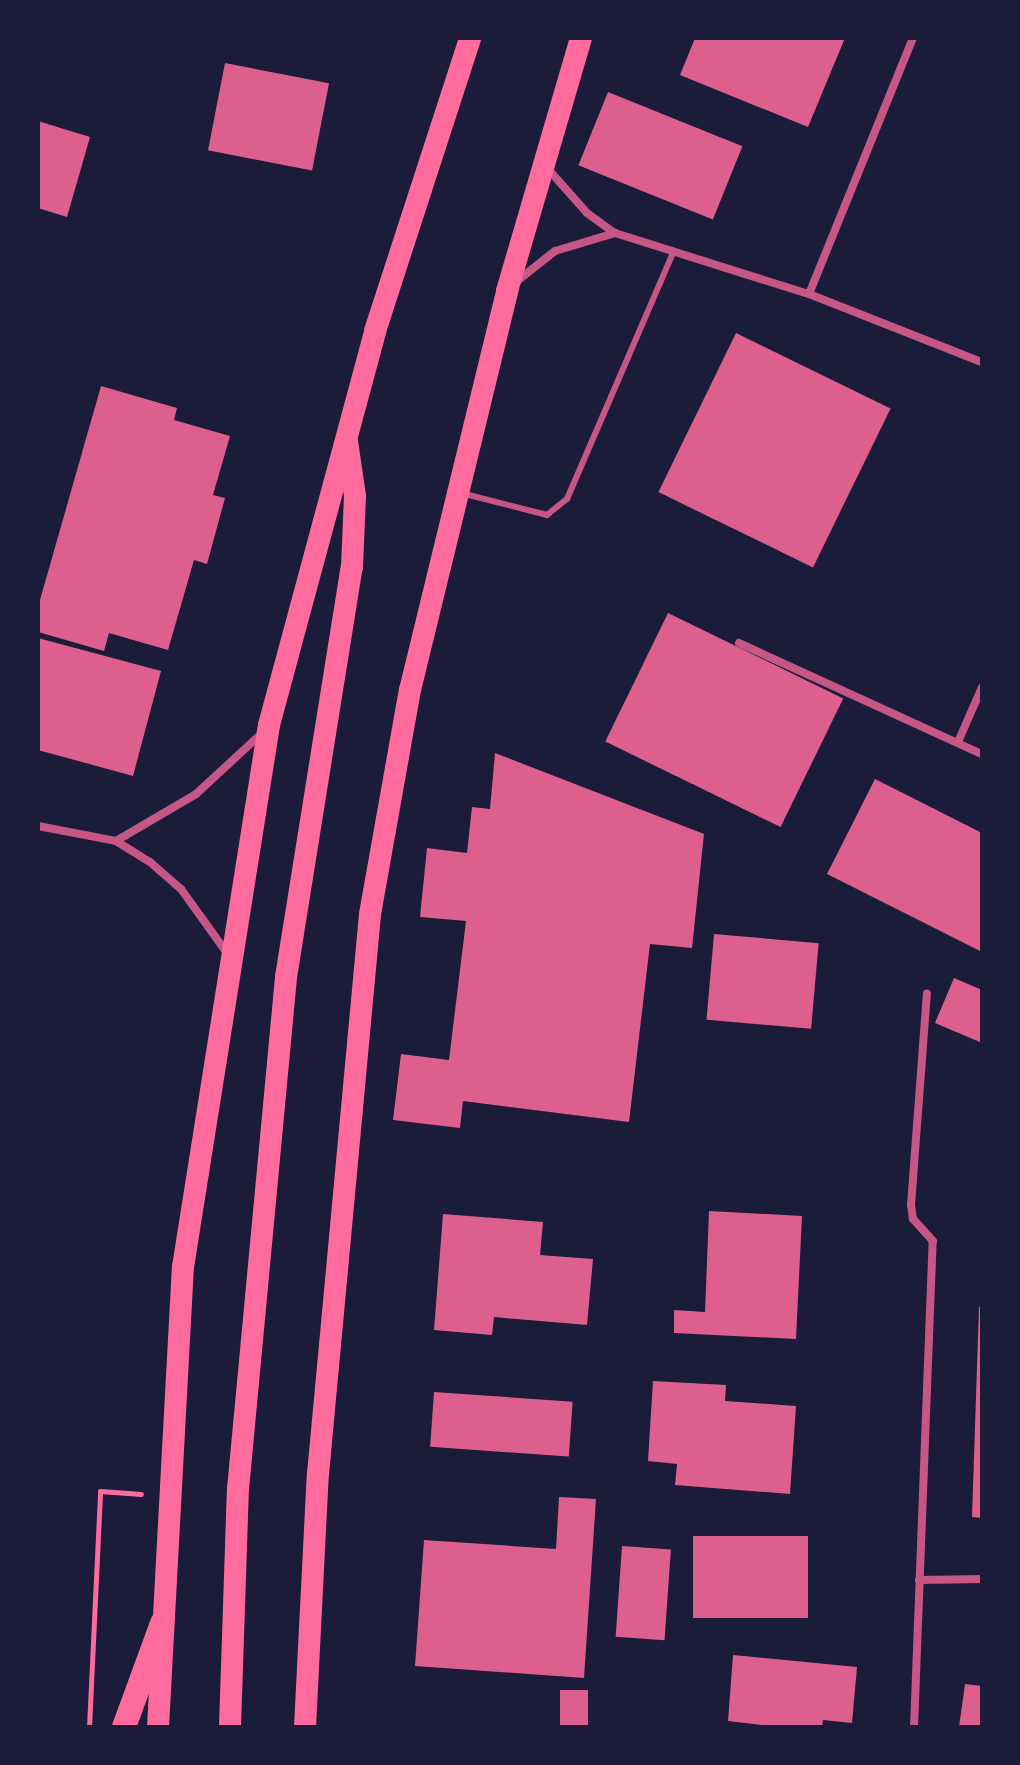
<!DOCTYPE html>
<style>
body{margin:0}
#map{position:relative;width:1020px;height:1765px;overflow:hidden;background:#1b1b3a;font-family:"IBM Plex Sans",sans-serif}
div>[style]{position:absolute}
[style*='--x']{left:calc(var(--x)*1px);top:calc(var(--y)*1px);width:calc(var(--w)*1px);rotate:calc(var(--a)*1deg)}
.building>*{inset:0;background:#dd5f8e;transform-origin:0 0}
.path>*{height:5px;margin:-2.5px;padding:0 2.5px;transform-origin:2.5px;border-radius:2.5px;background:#ff6b9d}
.service>*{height:6px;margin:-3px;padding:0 3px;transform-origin:3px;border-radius:3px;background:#c65784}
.minor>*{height:8px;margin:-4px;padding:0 4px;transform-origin:4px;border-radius:4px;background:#c65784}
.trunk>*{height:22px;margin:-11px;padding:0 11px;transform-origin:11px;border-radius:11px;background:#ff6b9d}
.motorway>*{height:24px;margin:-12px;padding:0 12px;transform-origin:12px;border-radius:12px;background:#ff6b9d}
span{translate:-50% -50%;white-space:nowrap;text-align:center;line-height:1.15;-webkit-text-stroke:8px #1b1b3a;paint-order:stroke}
.frame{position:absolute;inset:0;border:40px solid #1b1b3a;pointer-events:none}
</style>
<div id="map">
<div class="building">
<div style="clip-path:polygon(695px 38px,845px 38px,808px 127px,680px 75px)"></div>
<div style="left:225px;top:63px;width:106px;height:89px;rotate:11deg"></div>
<div style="left:608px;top:92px;width:145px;height:79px;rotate:22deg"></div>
<div style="clip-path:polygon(38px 121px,90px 137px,67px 217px,38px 208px)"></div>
<div style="left:736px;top:333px;width:172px;height:177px;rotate:26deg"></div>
<div style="clip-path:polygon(101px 386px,177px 408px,174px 420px,230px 436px,213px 495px,225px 498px,207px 564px,194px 560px,168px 650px,109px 633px,104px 651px,38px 632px,38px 607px)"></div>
<div style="left:668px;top:613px;width:195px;height:143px;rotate:26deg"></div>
<div style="clip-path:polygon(38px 638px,161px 671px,133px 776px,38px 750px)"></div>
<div style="clip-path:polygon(495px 753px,704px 834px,692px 948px,650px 944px,629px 1122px,463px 1101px,460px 1128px,393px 1120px,401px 1054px,449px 1060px,466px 921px,420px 917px,427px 848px,467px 853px,472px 807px,490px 809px)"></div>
<div style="clip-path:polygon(875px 779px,982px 833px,982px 952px,827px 874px)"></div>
<div style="left:714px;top:934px;width:105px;height:86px;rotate:5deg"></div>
<div style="clip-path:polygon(954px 978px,982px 990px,982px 1043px,935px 1023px)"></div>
<div style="clip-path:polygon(709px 1211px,802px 1216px,796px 1339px,674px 1333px,674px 1310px,705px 1312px)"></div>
<div style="clip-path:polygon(443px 1214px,543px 1222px,540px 1255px,593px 1259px,587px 1325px,494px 1317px,492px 1335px,434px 1330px)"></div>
<div style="clip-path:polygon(979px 1307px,982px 1307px,982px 1518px,972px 1517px)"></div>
<div style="clip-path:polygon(653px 1381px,726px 1385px,725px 1401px,796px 1406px,790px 1494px,675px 1485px,677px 1464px,648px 1461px)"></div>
<div style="left:434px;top:1392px;width:139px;height:55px;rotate:4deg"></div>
<div style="clip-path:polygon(559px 1497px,596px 1499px,584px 1678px,415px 1666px,424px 1540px,556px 1549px)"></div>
<div style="left:693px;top:1536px;width:115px;height:82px"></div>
<div style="left:622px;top:1546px;width:49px;height:91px;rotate:4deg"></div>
<div style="clip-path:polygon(733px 1655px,857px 1667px,852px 1723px,823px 1720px,822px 1727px,778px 1727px,728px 1721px)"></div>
<div style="clip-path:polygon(965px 1684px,982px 1686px,982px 1727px,959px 1727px)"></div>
<div style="left:560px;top:1690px;width:28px;height:37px"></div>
</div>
<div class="path">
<div style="--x:89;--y:1727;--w:236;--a:-87.3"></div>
<div style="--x:100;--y:1491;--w:41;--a:4.2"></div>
</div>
<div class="service">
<div style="--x:461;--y:493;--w:89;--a:14.3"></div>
<div style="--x:547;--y:515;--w:26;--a:-39"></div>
<div style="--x:567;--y:499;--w:270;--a:-66.7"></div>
</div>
<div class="minor">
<div style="--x:548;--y:169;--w:59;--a:48.4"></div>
<div style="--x:587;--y:213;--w:34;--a:36"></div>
<div style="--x:615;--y:233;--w:203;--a:17.5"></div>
<div style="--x:809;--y:294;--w:186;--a:21.5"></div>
<div style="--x:517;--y:281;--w:48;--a:-38.3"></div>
<div style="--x:555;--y:251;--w:63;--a:-16.7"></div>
<div style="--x:809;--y:294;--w:276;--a:-67.9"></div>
<div style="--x:739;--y:643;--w:267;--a:24.6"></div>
<div style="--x:958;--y:742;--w:60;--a:-66.4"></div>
<div style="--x:38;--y:826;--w:79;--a:10.9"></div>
<div style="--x:116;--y:841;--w:40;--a:32"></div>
<div style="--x:150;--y:862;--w:41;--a:41.1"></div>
<div style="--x:181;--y:889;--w:79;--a:54.3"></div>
<div style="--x:116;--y:841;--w:93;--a:-30.4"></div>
<div style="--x:196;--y:794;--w:90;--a:-42.7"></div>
<div style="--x:919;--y:1580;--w:63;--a:-0.9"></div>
<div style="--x:914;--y:1727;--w:486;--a:-87.8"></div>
<div style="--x:933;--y:1241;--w:30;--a:-132"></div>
<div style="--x:913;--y:1219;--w:14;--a:-98"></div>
<div style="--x:911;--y:1205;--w:212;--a:-85.7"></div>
</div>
<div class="trunk">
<div style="--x:158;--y:1727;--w:461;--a:-86.9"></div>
<div style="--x:183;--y:1267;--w:549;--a:-80.98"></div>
<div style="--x:269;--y:725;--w:408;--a:-74.9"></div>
<div style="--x:375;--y:331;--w:308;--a:-72"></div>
<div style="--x:230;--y:1727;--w:238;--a:-88.1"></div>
<div style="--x:238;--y:1489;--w:514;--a:-84.64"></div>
<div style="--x:286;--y:977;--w:415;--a:-80.9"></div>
<div style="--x:352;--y:567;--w:71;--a:-87.6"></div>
<div style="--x:355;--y:496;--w:56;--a:-98.3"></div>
<div style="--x:305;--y:1727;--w:253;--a:-87.1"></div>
<div style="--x:318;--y:1474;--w:562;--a:-84.69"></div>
<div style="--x:370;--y:914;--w:228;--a:-79.9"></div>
<div style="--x:410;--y:690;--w:411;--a:-76.3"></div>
<div style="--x:507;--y:291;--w:264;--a:-73.7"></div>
</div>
<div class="motorway">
<div style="--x:124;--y:1727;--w:111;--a:-69.9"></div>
</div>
<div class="frame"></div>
</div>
